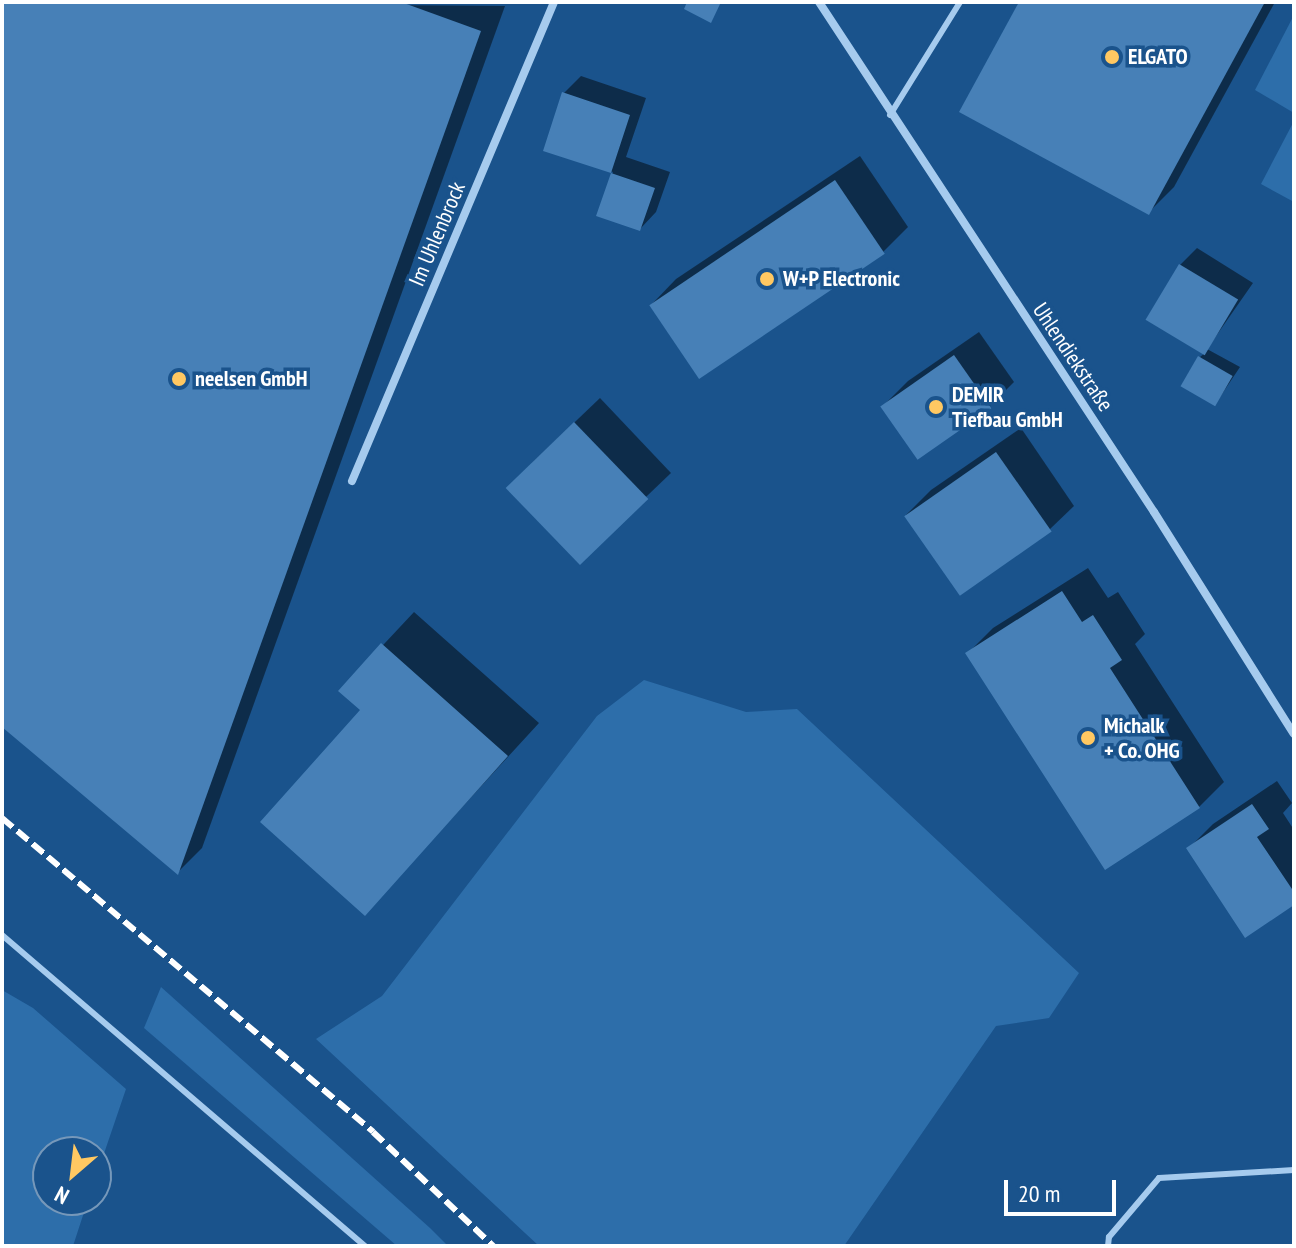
<!DOCTYPE html>
<meta charset="utf-8">
<style>
body{margin:0}
#map{position:relative;width:1296px;height:1248px;overflow:hidden;background:#1a538c;font-family:"PT Sans Narrow",sans-serif}
div>[style]{position:absolute}
[style*='--x']{left:calc(var(--x)*1px);top:calc(var(--y)*1px);width:calc(var(--w)*1px);rotate:calc(var(--a)*1deg)}
.green>*{inset:0;background:#2d6eaa}
.shadow>*{inset:0;background:#0007}
.building>*{inset:0;background:#4780b7;transform-origin:0 0}
.lane>*{height:6px;margin:-3px;padding:0 3px;transform-origin:3px;border-radius:3px;background:#a6cbee}
.street>*{height:8px;margin:-4px;padding:0 4px;transform-origin:4px;border-radius:4px;background:#a6cbee}
.rail>*{height:6px;margin-top:-3px;transform-origin:0;background:repeating-linear-gradient(90deg,#fff 0 14px,transparent 0 20px)}
.dots>*{width:22px;height:22px;translate:-50% -50%;box-sizing:border-box;border:4px solid #1a538c;border-radius:50%}
span{translate:-50% -50%;white-space:nowrap;text-align:center;line-height:1.15;-webkit-text-stroke:7px #1a538c;paint-order:stroke}
.poi-label{font-size:22px;color:#fff;font-weight:700}
.left{translate:0 -50%;text-align:left}
.street-label{font-size:22px;color:#fff}
.frame{position:absolute;inset:0;border:4px solid #fff;pointer-events:none}
.north{position:absolute;left:32px;top:1136px;width:80px;height:80px;box-sizing:border-box;background:#1a538c;border:2px solid #7698ba;border-radius:50%;rotate:208deg;font-size:22px;font-weight:700;line-height:32px;text-align:center;color:#fff}
.north::after{content:'';display:block;margin:auto;width:28px;height:36px;background:#ffc862;clip-path:polygon(50% 0,100% 100%,50% 72%,0 100%)}
.scale{position:absolute;left:1004px;top:1180px;width:112px;height:36px;box-sizing:border-box;border:4px solid #fff;border-top:0;padding-left:10px;font-size:24px;line-height:28px;white-space:nowrap;color:#fff;-webkit-text-stroke:6px #1a538c;paint-order:stroke}
</style>
<div id="map">
<div class="green">
<div style="clip-path:polygon(1294px 15px,1294px 113px,1255px 90px)"></div>
<div style="clip-path:polygon(1294px 121px,1294px 202px,1261px 184px)"></div>
<div style="clip-path:polygon(644px 680px,746px 712px,797px 709px,1079px 973px,1049px 1018px,996px 1026px,844px 1246px,539px 1246px,316px 1039px,382px 996px,597px 716px)"></div>
<div style="clip-path:polygon(161px 987px,430px 1228px,448px 1246px,397px 1246px,144px 1028px)"></div>
<div style="clip-path:polygon(2px 990px,33px 1008px,126px 1089px,96px 1177px,96px 1152px,48px 1152px,48px 1200px,88px 1200px,73px 1246px,2px 1246px)"></div>
</div>
<div class="shadow">
<div style="clip-path:polygon(2px 2px,505px 6px,202px 848px,178px 872px,2px 725px)"></div>
<div style="clip-path:polygon(1021px 2px,1275px 2px,1174px 187px,1149px 212px)"></div>
<div style="clip-path:polygon(581px 76px,646px 98px,626px 157px,670px 172px,656px 212px,640px 229px,599px 215px,613px 172px,545px 149px,564px 93px)"></div>
<div style="clip-path:polygon(860px 156px,908px 227px,883px 252px,699px 375px,652px 304px,676px 279px)"></div>
<div style="clip-path:polygon(1197px 248px,1253px 283px,1207px 349px,1240px 367px,1216px 403px,1200px 357px,1205px 353px,1180px 265px)"></div>
<div style="clip-path:polygon(979px 332px,1014px 382px,990px 406px,883px 406px,908px 381px)"></div>
<div style="clip-path:polygon(600px 398px,671px 473px,578px 562px,532px 463px)"></div>
<div style="clip-path:polygon(1021px 428px,1074px 506px,1049px 530px,906px 515px,931px 490px)"></div>
<div style="clip-path:polygon(1088px 568px,1108px 598px,1118px 592px,1145px 634px,1135px 644px,1224px 782px,1199px 807px,968px 653px,993px 628px)"></div>
<div style="clip-path:polygon(414px 612px,539px 723px,365px 913px,363px 710px,341px 690px)"></div>
<div style="clip-path:polygon(1277px 781px,1292px 803px,1283px 813px,1294px 830px,1294px 902px,1188px 849px,1213px 824px)"></div>
</div>
<div class="building">
<div style="clip-path:polygon(2px 2px,401px 2px,481px 31px,178px 875px,2px 727px)"></div>
<div style="clip-path:polygon(687px 2px,721px 2px,711px 23px,684px 9px)"></div>
<div style="clip-path:polygon(1019px 2px,1265px 2px,1149px 215px,959px 112px)"></div>
<div style="clip-path:polygon(562px 92px,630px 115px,611px 173px,655px 188px,640px 231px,596px 216px,611px 173px,543px 151px)"></div>
<div style="left:835px;top:180px;width:89px;height:224px;rotate:56deg"></div>
<div style="left:1179px;top:264px;width:69px;height:65px;rotate:31deg"></div>
<div style="left:954px;top:355px;width:65px;height:90px;rotate:55deg"></div>
<div style="left:1198px;top:356px;width:40px;height:35px;rotate:30deg"></div>
<div style="left:574px;top:422px;width:107px;height:95px;rotate:46deg"></div>
<div style="left:996px;top:452px;width:97px;height:112px;rotate:55deg"></div>
<div style="clip-path:polygon(1062px 591px,1082px 622px,1093px 615px,1122px 660px,1110px 668px,1200px 808px,1105px 870px,965px 653px)"></div>
<div style="clip-path:polygon(381px 643px,508px 756px,365px 916px,260px 822px,360px 710px,338px 691px)"></div>
<div style="clip-path:polygon(1252px 804px,1269px 829px,1257px 837px,1294px 892px,1294px 905px,1245px 938px,1186px 848px)"></div>
</div>
<div class="lane">
<div style="--x:890;--y:115;--w:133;--a:-58.2"></div>
<div style="--x:2;--y:935;--w:478;--a:40.6"></div>
<div style="--x:1108;--y:1246;--w:9;--a:-84"></div>
<div style="--x:1109;--y:1237;--w:77;--a:-49.7"></div>
<div style="--x:1159;--y:1178;--w:135;--a:-3.4"></div>
</div>
<div class="street">
<div style="--x:819;--y:2;--w:610;--a:56.7"></div>
<div style="--x:1154;--y:512;--w:262;--a:57.8"></div>
<div style="--x:352;--y:481;--w:520;--a:-67.13"></div>
</div>
<div class="rail">
<div style="--x:2;--y:818;--w:486;--a:40.2"></div>
<div style="--x:373;--y:1132;--w:166;--a:43.5"></div>
</div>
<div class="dots">
<div style="left:1112px;top:57px;background:#ffc862"></div>
<div style="left:767px;top:279px;background:#ffc862"></div>
<div style="left:179px;top:379px;background:#ffc862"></div>
<div style="left:936px;top:407px;background:#ffc862"></div>
<div style="left:1088px;top:738px;background:#ffc862"></div>
</div>
<div class="poi-label">
<span class="left" style="left:1128px;top:57px">ELGATO</span>
<span class="left" style="left:783px;top:279px">W+P Electronic</span>
<span class="left" style="left:195px;top:379px">neelsen GmbH</span>
<span class="left" style="left:952px;top:407px">DEMIR<br>Tiefbau GmbH</span>
<span class="left" style="left:1104px;top:738px">Michalk<br>+ Co. OHG</span>
</div>
<div class="street-label">
<span style="left:437px;top:234px;rotate:-67deg">Im Uhlenbrock</span>
<span style="left:1073px;top:357px;rotate:56deg">Uhlendiekstraße</span>
</div>
<div class="frame"></div>
<div class="north">N</div>
<div class="scale">20 m</div>
</div>
